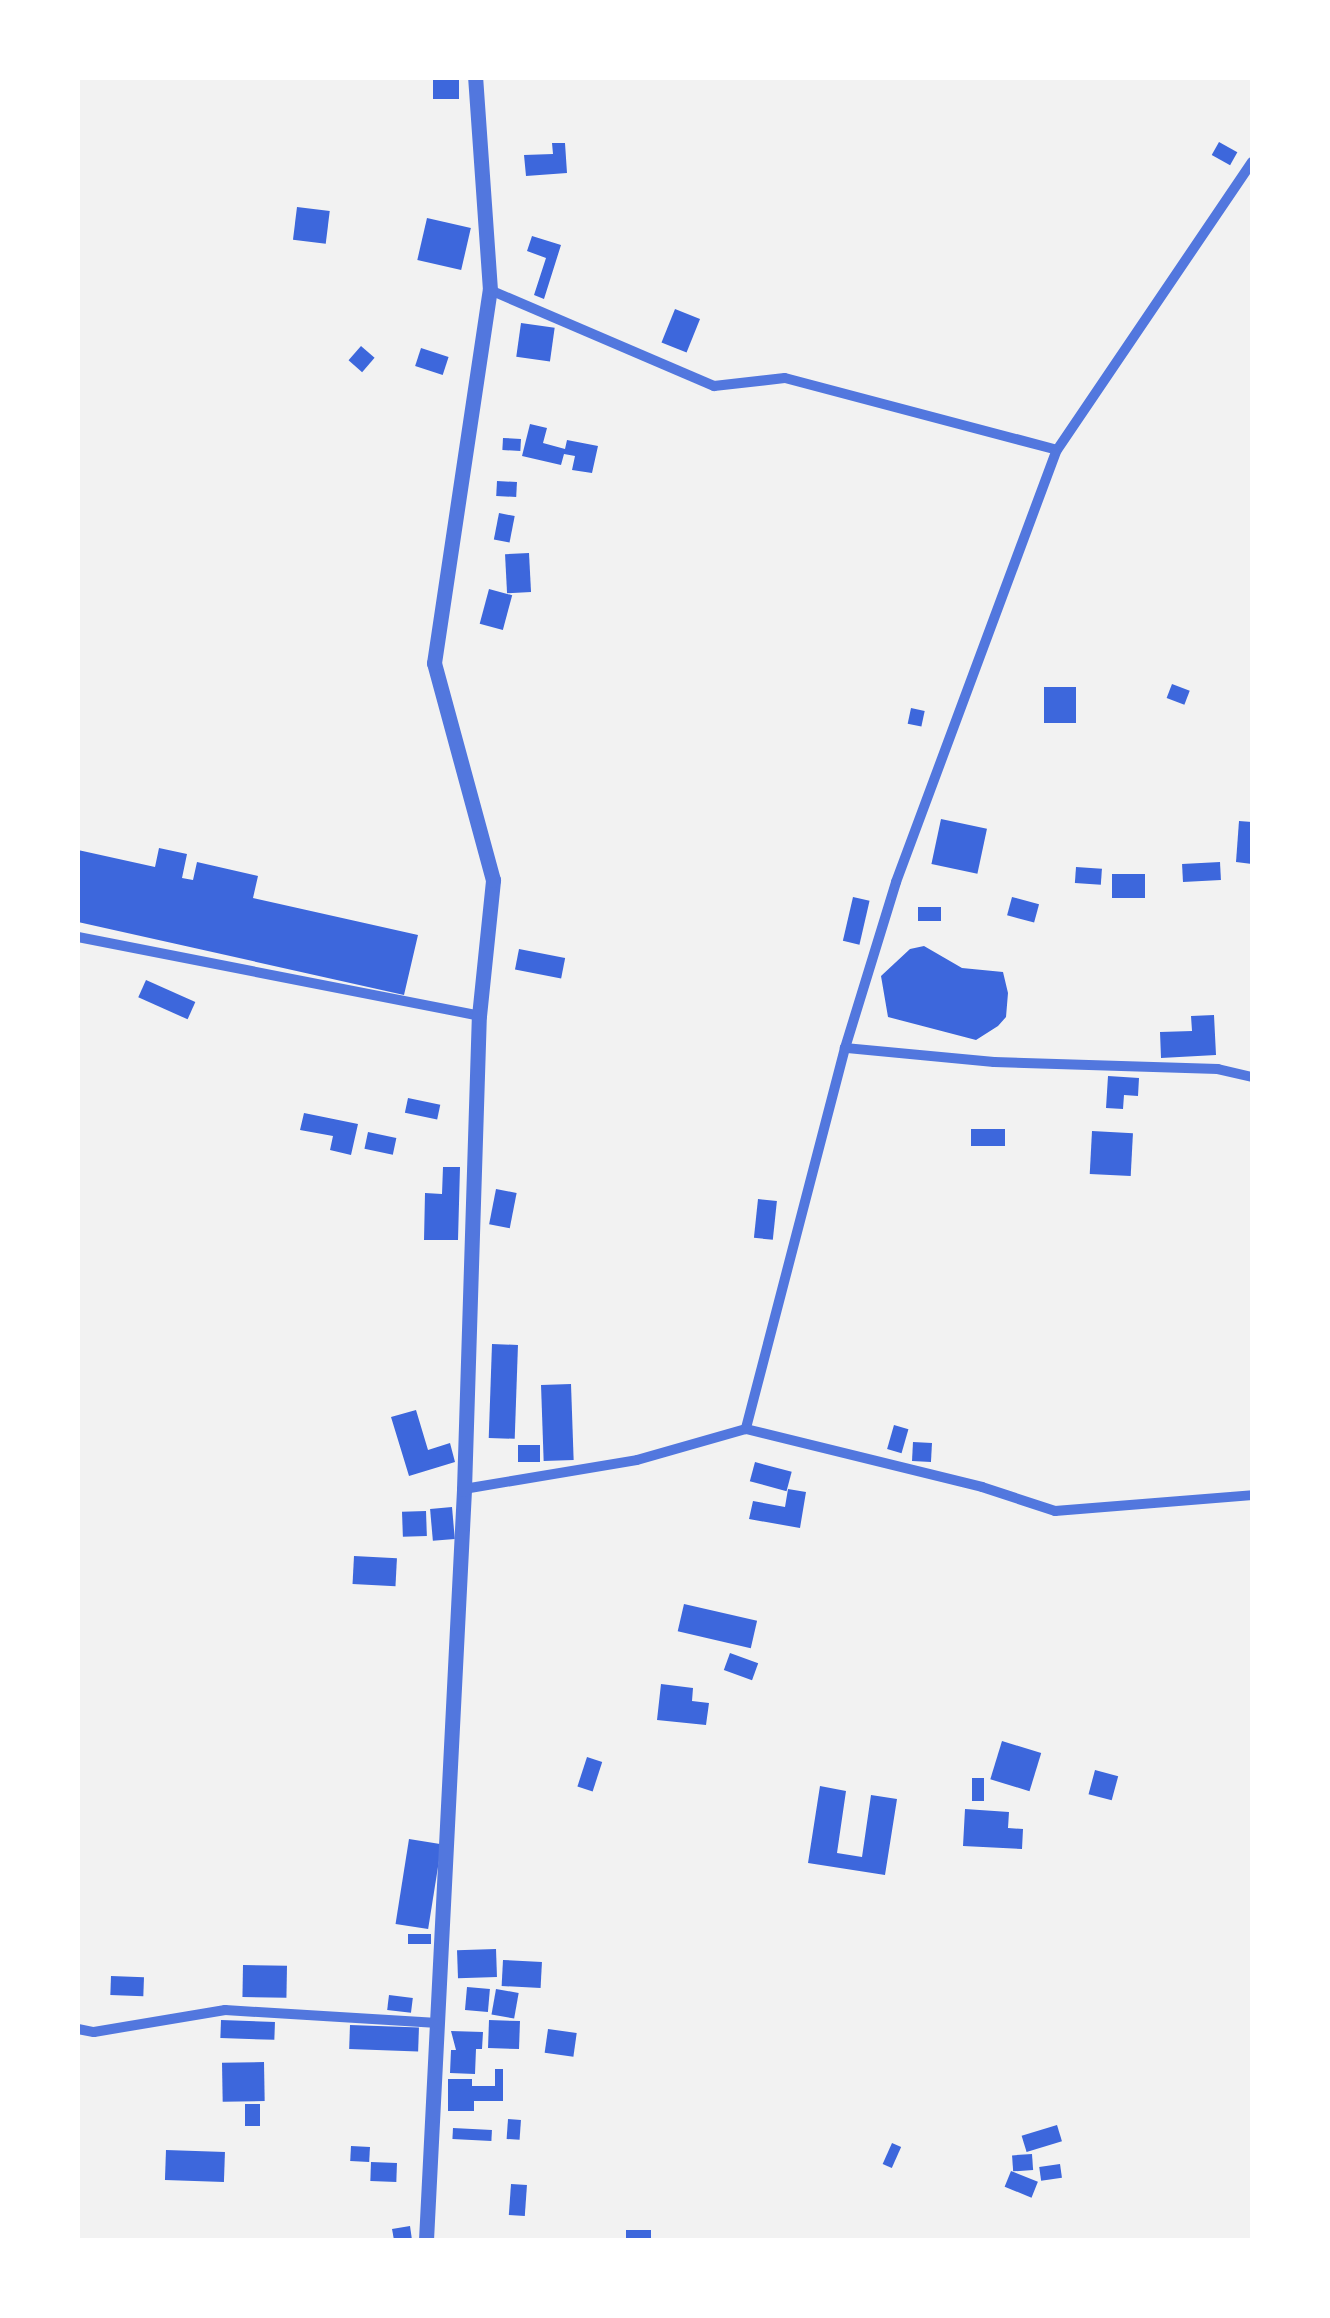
<!DOCTYPE html>
<style>
body{margin:0}
#map{position:relative;width:1330px;height:2318px;overflow:hidden;background:#f2f2f2;font-family:"IBM Plex Sans",sans-serif}
div>[style]{position:absolute}
[style*='--x']{left:calc(var(--x)*1px);top:calc(var(--y)*1px);width:calc(var(--w)*1px);rotate:calc(var(--a)*1deg)}
.building>*{inset:0;background:#3d67dc;transform-origin:0 0}
.minor>*{height:10px;margin:-5px;padding:0 5px;transform-origin:5px;border-radius:5px;background:#5277de}
.tertiary>*{height:15px;margin:-7.5px;padding:0 7.5px;transform-origin:7.5px;border-radius:7.5px;background:#5277de}
span{translate:-50% -50%;white-space:nowrap;text-align:center;line-height:1.15;-webkit-text-stroke:10px #fff;paint-order:stroke}
.frame{position:absolute;inset:0;border:80px solid #fff;pointer-events:none}
</style>
<div id="map">
<div class="building">
<div style="left:433px;top:78px;width:26px;height:21px"></div>
<div style="left:1219px;top:142px;width:21px;height:15px;rotate:29deg"></div>
<div style="clip-path:polygon(552px 143px,565px 143px,567px 173px,526px 176px,524px 155px,553px 154px)"></div>
<div style="left:297px;top:207px;width:33px;height:33px;rotate:7deg"></div>
<div style="left:427px;top:218px;width:45px;height:43px;rotate:13deg"></div>
<div style="clip-path:polygon(532px 236px,561px 245px,544px 299px,534px 295px,546px 258px,527px 251px)"></div>
<div style="left:675px;top:309px;width:27px;height:36px;rotate:22deg"></div>
<div style="left:521px;top:323px;width:34px;height:34px;rotate:8deg"></div>
<div style="left:361px;top:346px;width:18px;height:19px;rotate:41deg"></div>
<div style="left:421px;top:348px;width:29px;height:19px;rotate:18deg"></div>
<div style="clip-path:polygon(530px 424px,547px 428px,543px 443px,565px 449px,567px 440px,598px 446px,592px 473px,572px 470px,575px 456px,564px 454px,561px 465px,522px 456px)"></div>
<div style="left:503px;top:438px;width:18px;height:12px;rotate:3deg"></div>
<div style="left:497px;top:481px;width:20px;height:15px;rotate:3deg"></div>
<div style="left:499px;top:513px;width:16px;height:27px;rotate:11deg"></div>
<div style="left:529px;top:553px;width:39px;height:24px;rotate:87deg"></div>
<div style="left:489px;top:589px;width:24px;height:36px;rotate:15deg"></div>
<div style="left:1172px;top:684px;width:19px;height:15px;rotate:21deg"></div>
<div style="left:1044px;top:687px;width:32px;height:36px"></div>
<div style="left:911px;top:708px;width:14px;height:16px;rotate:12deg"></div>
<div style="left:941px;top:819px;width:47px;height:46px;rotate:12deg"></div>
<div style="clip-path:polygon(1239px 821px,1252px 822px,1252px 864px,1236px 862px)"></div>
<div style="clip-path:polygon(159px 848px,187px 854px,182px 878px,193px 880px,197px 862px,258px 876px,253px 898px,418px 935px,404px 995px,78px 922px,78px 850px,155px 867px)"></div>
<div style="left:1220px;top:862px;width:18px;height:38px;rotate:87deg"></div>
<div style="left:1076px;top:867px;width:26px;height:16px;rotate:4deg"></div>
<div style="left:1112px;top:874px;width:33px;height:24px"></div>
<div style="left:853px;top:897px;width:17px;height:45px;rotate:13deg"></div>
<div style="left:1012px;top:897px;width:28px;height:19px;rotate:15deg"></div>
<div style="left:941px;top:907px;width:14px;height:23px;rotate:90deg"></div>
<div style="clip-path:polygon(924px 946px,962px 968px,1003px 972px,1008px 993px,1006px 1017px,998px 1026px,976px 1040px,888px 1017px,881px 976px,910px 949px)"></div>
<div style="left:519px;top:949px;width:47px;height:21px;rotate:11deg"></div>
<div style="left:146px;top:980px;width:54px;height:19px;rotate:24deg"></div>
<div style="clip-path:polygon(1214px 1015px,1216px 1055px,1161px 1058px,1160px 1032px,1192px 1031px,1191px 1016px)"></div>
<div style="clip-path:polygon(1108px 1076px,1139px 1078px,1138px 1096px,1124px 1095px,1123px 1109px,1106px 1108px)"></div>
<div style="left:408px;top:1098px;width:33px;height:15px;rotate:12deg"></div>
<div style="clip-path:polygon(304px 1113px,358px 1124px,351px 1155px,330px 1150px,333px 1136px,300px 1130px)"></div>
<div style="left:971px;top:1129px;width:34px;height:17px"></div>
<div style="left:1092px;top:1131px;width:41px;height:43px;rotate:3deg"></div>
<div style="left:368px;top:1132px;width:29px;height:17px;rotate:12deg"></div>
<div style="clip-path:polygon(443px 1167px,460px 1167px,458px 1240px,424px 1240px,425px 1193px,442px 1194px)"></div>
<div style="left:496px;top:1189px;width:21px;height:36px;rotate:11deg"></div>
<div style="left:758px;top:1199px;width:19px;height:39px;rotate:6deg"></div>
<div style="left:492px;top:1344px;width:26px;height:94px;rotate:2deg"></div>
<div style="left:571px;top:1384px;width:76px;height:30px;rotate:88deg"></div>
<div style="clip-path:polygon(416px 1410px,428px 1450px,450px 1443px,455px 1462px,409px 1476px,391px 1417px)"></div>
<div style="left:894px;top:1425px;width:15px;height:25px;rotate:16deg"></div>
<div style="left:913px;top:1442px;width:19px;height:19px;rotate:3deg"></div>
<div style="left:518px;top:1445px;width:22px;height:17px"></div>
<div style="left:755px;top:1462px;width:38px;height:20px;rotate:15deg"></div>
<div style="clip-path:polygon(788px 1489px,806px 1492px,800px 1528px,749px 1519px,753px 1501px,785px 1507px)"></div>
<div style="left:452px;top:1507px;width:32px;height:22px;rotate:85deg"></div>
<div style="left:426px;top:1511px;width:25px;height:24px;rotate:88deg"></div>
<div style="left:354px;top:1556px;width:43px;height:28px;rotate:3deg"></div>
<div style="left:684px;top:1604px;width:75px;height:28px;rotate:13deg"></div>
<div style="left:730px;top:1653px;width:30px;height:18px;rotate:20deg"></div>
<div style="clip-path:polygon(661px 1684px,693px 1688px,692px 1701px,709px 1703px,706px 1725px,657px 1720px)"></div>
<div style="left:1002px;top:1741px;width:41px;height:40px;rotate:17deg"></div>
<div style="left:587px;top:1757px;width:16px;height:31px;rotate:18deg"></div>
<div style="left:1095px;top:1770px;width:24px;height:25px;rotate:15deg"></div>
<div style="left:972px;top:1778px;width:12px;height:23px"></div>
<div style="clip-path:polygon(820px 1786px,846px 1791px,837px 1853px,862px 1857px,871px 1795px,897px 1799px,885px 1875px,808px 1863px)"></div>
<div style="clip-path:polygon(965px 1809px,1009px 1812px,1008px 1828px,1023px 1829px,1022px 1849px,963px 1846px)"></div>
<div style="left:409px;top:1839px;width:33px;height:86px;rotate:9deg"></div>
<div style="left:408px;top:1934px;width:23px;height:10px"></div>
<div style="left:496px;top:1949px;width:28px;height:39px;rotate:88deg"></div>
<div style="left:503px;top:1960px;width:39px;height:26px;rotate:3deg"></div>
<div style="left:243px;top:1965px;width:44px;height:32px;rotate:1deg"></div>
<div style="left:111px;top:1976px;width:33px;height:19px;rotate:2deg"></div>
<div style="left:467px;top:1987px;width:23px;height:23px;rotate:5deg"></div>
<div style="left:496px;top:1989px;width:23px;height:26px;rotate:10deg"></div>
<div style="left:389px;top:1995px;width:24px;height:15px;rotate:7deg"></div>
<div style="left:221px;top:2020px;width:54px;height:18px;rotate:2deg"></div>
<div style="left:489px;top:2020px;width:31px;height:28px;rotate:2deg"></div>
<div style="left:350px;top:2025px;width:69px;height:24px;rotate:2deg"></div>
<div style="left:548px;top:2029px;width:29px;height:24px;rotate:8deg"></div>
<div style="clip-path:polygon(451px 2031px,483px 2032px,482px 2049px,476px 2049px,475px 2074px,450px 2073px,451px 2050px,456px 2050px)"></div>
<div style="left:264px;top:2062px;width:39px;height:42px;rotate:89deg"></div>
<div style="clip-path:polygon(495px 2069px,503px 2069px,503px 2101px,474px 2101px,474px 2111px,448px 2111px,448px 2079px,472px 2079px,472px 2086px,495px 2086px)"></div>
<div style="left:245px;top:2104px;width:15px;height:22px"></div>
<div style="left:508px;top:2119px;width:13px;height:20px;rotate:4deg"></div>
<div style="left:1057px;top:2125px;width:17px;height:37px;rotate:73deg"></div>
<div style="left:453px;top:2128px;width:39px;height:11px;rotate:3deg"></div>
<div style="left:892px;top:2143px;width:10px;height:23px;rotate:24deg"></div>
<div style="left:351px;top:2146px;width:19px;height:15px;rotate:3deg"></div>
<div style="left:166px;top:2150px;width:59px;height:30px;rotate:2deg"></div>
<div style="left:1032px;top:2154px;width:16px;height:20px;rotate:86deg"></div>
<div style="left:371px;top:2162px;width:26px;height:19px;rotate:2deg"></div>
<div style="left:1060px;top:2164px;width:14px;height:21px;rotate:82deg"></div>
<div style="left:1011px;top:2171px;width:29px;height:17px;rotate:22deg"></div>
<div style="left:511px;top:2184px;width:16px;height:31px;rotate:4deg"></div>
<div style="clip-path:polygon(410px 2226px,412px 2240px,394px 2240px,392px 2229px)"></div>
<div style="left:626px;top:2230px;width:25px;height:10px"></div>
</div>
<div class="minor">
<div style="--x:490;--y:290;--w:244;--a:23.2"></div>
<div style="--x:714;--y:386;--w:71;--a:-6.4"></div>
<div style="--x:785;--y:378;--w:281;--a:14.8"></div>
<div style="--x:78;--y:937;--w:409;--a:11.1"></div>
<div style="--x:845;--y:1048;--w:174;--a:-72.9"></div>
<div style="--x:896;--y:882;--w:461;--a:-69.6"></div>
<div style="--x:1057;--y:450;--w:348;--a:-55.9"></div>
<div style="--x:1252;--y:1077;--w:35;--a:-167"></div>
<div style="--x:1218;--y:1069;--w:224;--a:-178.2"></div>
<div style="--x:994;--y:1062;--w:150;--a:-174.6"></div>
<div style="--x:845;--y:1048;--w:394;--a:104.6"></div>
<div style="--x:746;--y:1429;--w:243;--a:13.8"></div>
<div style="--x:982;--y:1487;--w:77;--a:18.2"></div>
<div style="--x:1055;--y:1511;--w:198;--a:-4.6"></div>
<div style="--x:464;--y:1489;--w:175;--a:-9.5"></div>
<div style="--x:637;--y:1460;--w:113;--a:-15.9"></div>
<div style="--x:78;--y:2029;--w:16;--a:11"></div>
<div style="--x:94;--y:2032;--w:133;--a:-9.5"></div>
<div style="--x:225;--y:2010;--w:213;--a:3.5"></div>
</div>
<div class="tertiary">
<div style="--x:426;--y:2240;--w:752;--a:-87.1"></div>
<div style="--x:464;--y:1489;--w:473;--a:-88.2"></div>
<div style="--x:479;--y:1016;--w:137;--a:-84.1"></div>
<div style="--x:493;--y:880;--w:225;--a:-105.2"></div>
<div style="--x:434;--y:663;--w:377;--a:-81.5"></div>
<div style="--x:490;--y:290;--w:213;--a:-94"></div>
</div>
<div class="frame"></div>
</div>
